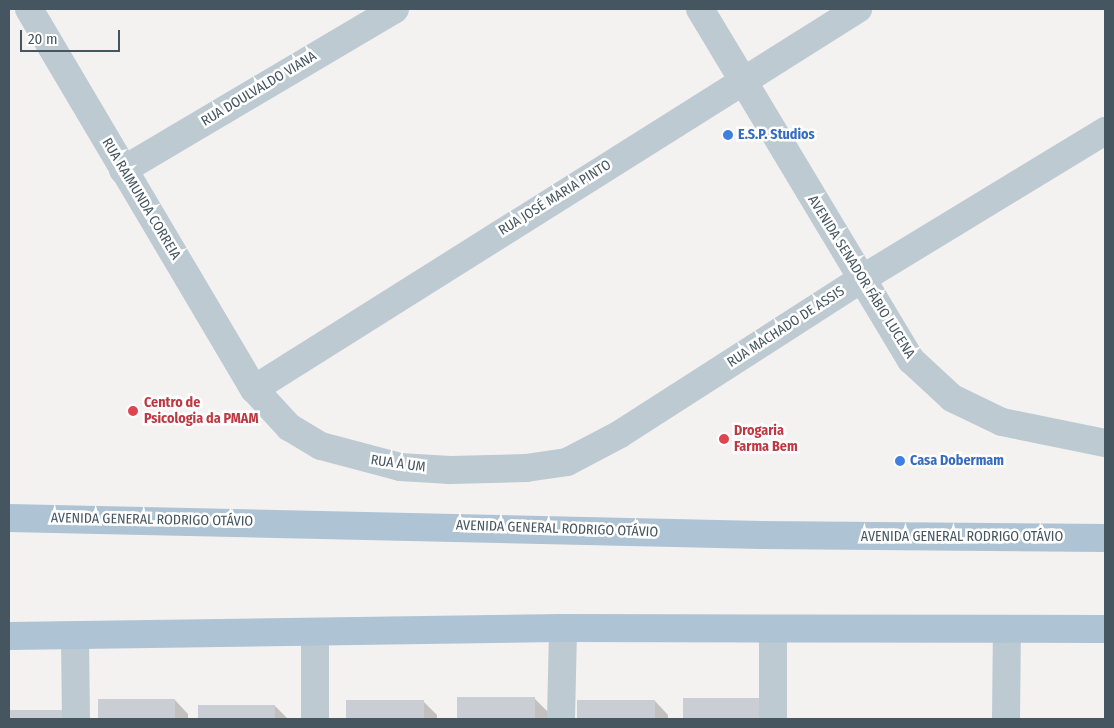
<!DOCTYPE html>
<meta charset="utf-8">
<style>
body{margin:0}
#map{position:relative;width:1114px;height:728px;overflow:hidden;background:#f4f1f1;font-family:"Fira Sans Condensed",sans-serif}
div>[style]{position:absolute}
[style*='--x']{left:calc(var(--x)*1px);top:calc(var(--y)*1px);width:calc(var(--w)*1px);rotate:calc(var(--a)*1deg)}
.shadow>*{inset:0;background:#0003}
.building>*{inset:0;background:#caced4;transform-origin:0 0}
.minor>*{height:28px;margin:-14px;padding:0 14px;transform-origin:14px;border-radius:14px;background:#bdcad2}
.major>*{height:28px;margin:-14px;padding:0 14px;transform-origin:14px;border-radius:14px;background:#aec3d3}
.dots>*{width:14px;height:14px;translate:-50% -50%;box-sizing:border-box;border:2px solid #fff;border-radius:50%}
span{translate:-50% -50%;white-space:nowrap;text-align:center;line-height:1.15;-webkit-text-stroke:5px #fff;paint-order:stroke}
.street-label{font-size:14px;color:#465661}
.shop-label{font-size:14px;color:#366cbe;font-weight:700}
.left{translate:0 -50%;text-align:left}
.health-label{font-size:14px;color:#be3a42;font-weight:700}
.frame{position:absolute;inset:0;border:10px solid #465661;pointer-events:none}
.scale{position:absolute;left:20px;top:30px;width:100px;height:22px;box-sizing:border-box;border:2px solid #465661;border-top:0;padding-left:6px;font-size:15px;line-height:18px;white-space:nowrap;color:#465661;-webkit-text-stroke:4px #fff;paint-order:stroke}
</style>
<div id="map">
<div class="shadow">
<div style="clip-path:polygon(458px 698px,534px 698px,548px 712px,548px 719px,458px 719px)"></div>
<div style="clip-path:polygon(684px 699px,774px 719px,684px 719px)"></div>
<div style="clip-path:polygon(99px 700px,175px 700px,188px 714px,188px 719px,99px 719px)"></div>
<div style="clip-path:polygon(347px 701px,423px 701px,437px 715px,437px 719px,347px 719px)"></div>
<div style="clip-path:polygon(578px 701px,655px 701px,668px 715px,668px 719px,579px 719px)"></div>
<div style="clip-path:polygon(199px 706px,275px 706px,288px 719px,199px 719px)"></div>
<div style="clip-path:polygon(9px 711px,61px 711px,70px 719px,9px 719px)"></div>
</div>
<div class="building">
<div style="left:457px;top:697px;width:78px;height:22px"></div>
<div style="left:683px;top:698px;width:77px;height:21px"></div>
<div style="left:98px;top:699px;width:77px;height:20px"></div>
<div style="left:346px;top:700px;width:78px;height:19px"></div>
<div style="left:577px;top:700px;width:78px;height:19px"></div>
<div style="left:198px;top:705px;width:77px;height:14px"></div>
<div style="left:9px;top:710px;width:53px;height:9px"></div>
</div>
<div class="minor">
<div style="--x:29;--y:9;--w:442;--a:59.4"></div>
<div style="--x:254;--y:389;--w:52;--a:47.4"></div>
<div style="--x:289;--y:427;--w:37;--a:31"></div>
<div style="--x:321;--y:446;--w:82;--a:14.9"></div>
<div style="--x:400;--y:467;--w:50;--a:3.4"></div>
<div style="--x:450;--y:470;--w:76;--a:-1.5"></div>
<div style="--x:526;--y:468;--w:41;--a:-8.3"></div>
<div style="--x:567;--y:462;--w:60;--a:-27.8"></div>
<div style="--x:620;--y:434;--w:285;--a:-32.7"></div>
<div style="--x:860;--y:280;--w:287;--a:-31.3"></div>
<div style="--x:700;--y:9;--w:410;--a:59"></div>
<div style="--x:911;--y:360;--w:56;--a:42.8"></div>
<div style="--x:952;--y:398;--w:55;--a:25.6"></div>
<div style="--x:1002;--y:422;--w:105;--a:11.5"></div>
<div style="--x:123;--y:170;--w:316;--a:-30.6"></div>
<div style="--x:254;--y:389;--w:714;--a:-32.18"></div>
<div style="--x:315;--y:633;--w:86;--a:90"></div>
<div style="--x:75;--y:638;--w:81;--a:89.3"></div>
<div style="--x:561;--y:719;--w:91;--a:-88.7"></div>
<div style="--x:773;--y:719;--w:90;--a:-90"></div>
<div style="--x:1006;--y:719;--w:89;--a:-89.4"></div>
</div>
<div class="major">
<div style="--x:9;--y:518;--w:753;--a:1.29"></div>
<div style="--x:762;--y:535;--w:343;--a:0.5"></div>
<div style="--x:9;--y:636;--w:554;--a:-0.83"></div>
<div style="--x:563;--y:628;--w:542;--a:0.11"></div>
</div>
<div class="dots">
<div style="left:728px;top:135px;background:#3f7fe0"></div>
<div style="left:133px;top:411px;background:#e0444e"></div>
<div style="left:724px;top:439px;background:#e0444e"></div>
<div style="left:900px;top:461px;background:#3f7fe0"></div>
</div>
<div class="street-label">
<span style="left:259px;top:89px;rotate:-31deg">RUA DOULVALDO VIANA</span>
<span style="left:555px;top:198px;rotate:-32deg">RUA JOSÉ MARIA PINTO</span>
<span style="left:141px;top:199px;rotate:59deg">RUA RAIMUNDA CORREIA</span>
<span style="left:861px;top:277px;rotate:58deg">AVENIDA SENADOR FÁBIO LUCENA</span>
<span style="left:786px;top:327px;rotate:-33deg">RUA MACHADO DE ASSIS</span>
<span style="left:398px;top:464px;rotate:8deg">RUA A UM</span>
<span style="left:152px;top:520px;rotate:1deg">AVENIDA GENERAL RODRIGO OTÁVIO</span>
<span style="left:557px;top:529px;rotate:2deg">AVENIDA GENERAL RODRIGO OTÁVIO</span>
<span style="left:962px;top:537px">AVENIDA GENERAL RODRIGO OTÁVIO</span>
</div>
<div class="shop-label">
<span class="left" style="left:738px;top:135px">E.S.P. Studios</span>
<span class="left" style="left:910px;top:461px">Casa Dobermam</span>
</div>
<div class="health-label">
<span class="left" style="left:144px;top:411px">Centro de<br>Psicologia da PMAM</span>
<span class="left" style="left:734px;top:439px">Drogaria<br>Farma Bem</span>
</div>
<div class="frame"></div>
<div class="scale">20 m</div>
</div>
